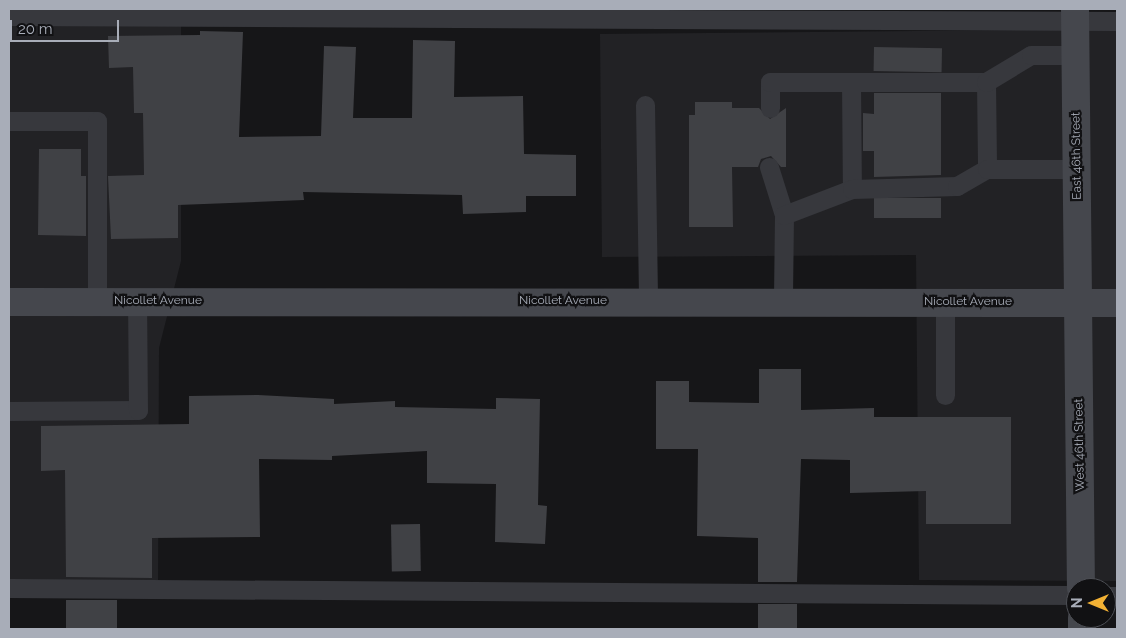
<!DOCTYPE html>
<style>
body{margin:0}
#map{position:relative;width:1126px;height:638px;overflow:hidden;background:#161618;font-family:Raleway,sans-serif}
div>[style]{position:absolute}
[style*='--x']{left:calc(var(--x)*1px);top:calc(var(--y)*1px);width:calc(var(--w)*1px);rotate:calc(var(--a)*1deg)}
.built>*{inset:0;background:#222225}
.building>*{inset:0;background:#404145;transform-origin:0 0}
.service>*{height:19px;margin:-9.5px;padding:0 9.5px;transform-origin:9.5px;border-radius:9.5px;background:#37383d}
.secondary>*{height:28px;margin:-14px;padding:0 14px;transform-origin:14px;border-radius:14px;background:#45474d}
span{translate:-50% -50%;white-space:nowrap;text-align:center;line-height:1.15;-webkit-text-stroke:4.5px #111113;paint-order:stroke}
.street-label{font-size:12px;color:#a8adb8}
.frame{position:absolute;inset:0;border:10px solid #a8adb8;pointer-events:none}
.north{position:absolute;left:1066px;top:578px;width:50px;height:50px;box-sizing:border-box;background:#111113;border:1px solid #4d4f55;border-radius:50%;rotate:270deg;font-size:14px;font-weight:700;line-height:20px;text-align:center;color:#a8adb8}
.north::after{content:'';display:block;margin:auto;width:18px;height:22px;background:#f2b134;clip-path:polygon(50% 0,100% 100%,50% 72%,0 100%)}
.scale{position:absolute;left:10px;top:20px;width:109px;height:22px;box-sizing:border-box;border:2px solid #a8adb8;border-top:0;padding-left:6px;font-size:15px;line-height:18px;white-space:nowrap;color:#a8adb8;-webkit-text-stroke:4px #111113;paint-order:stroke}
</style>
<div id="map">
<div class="built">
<div style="clip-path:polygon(181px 17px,181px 261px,159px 348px,158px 593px,9px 594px,9px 19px)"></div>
<div style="clip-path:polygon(1117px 29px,1117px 581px,919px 580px,916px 255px,602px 257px,600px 34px)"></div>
</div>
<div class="building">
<div style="clip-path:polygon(200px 31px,243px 32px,239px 137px,321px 136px,324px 46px,356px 47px,353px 118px,412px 118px,413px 40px,455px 41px,454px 97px,523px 96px,524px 154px,576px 155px,576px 196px,526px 196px,526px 212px,463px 214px,462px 195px,303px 192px,304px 200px,178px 205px,178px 238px,111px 239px,108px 176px,144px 175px,143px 113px,134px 113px,133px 67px,109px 68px,108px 36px,200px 35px)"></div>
<div style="left:874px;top:47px;width:68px;height:24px;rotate:1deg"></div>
<div style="clip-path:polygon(874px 93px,941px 93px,941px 175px,874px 177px,874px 151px,863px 151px,863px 113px,874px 114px)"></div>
<div style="clip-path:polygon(695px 102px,732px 102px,732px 108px,759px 108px,770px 119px,786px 108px,786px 167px,781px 167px,771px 156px,761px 159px,758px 167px,732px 167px,733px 227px,689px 227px,689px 115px,695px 115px)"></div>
<div style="clip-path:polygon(39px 149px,81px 149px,81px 176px,86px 176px,86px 236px,38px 235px)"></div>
<div style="left:941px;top:198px;width:20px;height:67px;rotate:90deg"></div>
<div style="clip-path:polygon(759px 369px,801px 369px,801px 410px,874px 408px,874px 417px,1011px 417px,1011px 524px,926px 524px,926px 491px,850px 493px,850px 460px,801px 459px,797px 582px,758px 582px,758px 538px,697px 536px,698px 449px,656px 449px,656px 381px,689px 381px,689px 402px,759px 403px)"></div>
<div style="clip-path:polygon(258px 395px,334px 399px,334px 404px,395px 401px,395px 407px,496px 409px,496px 398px,540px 399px,538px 505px,547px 506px,545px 544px,495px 542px,496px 484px,427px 483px,427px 451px,332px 456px,332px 460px,259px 459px,260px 537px,152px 538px,152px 578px,66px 577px,65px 470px,41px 471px,41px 426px,189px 424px,189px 396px)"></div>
<div style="left:420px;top:524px;width:47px;height:29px;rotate:89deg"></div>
<div style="left:66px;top:600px;width:51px;height:29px"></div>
<div style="left:758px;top:604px;width:39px;height:25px"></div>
</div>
<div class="service">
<div style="--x:9;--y:16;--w:1108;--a:0.26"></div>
<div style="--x:851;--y:82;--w:107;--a:89.5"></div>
<div style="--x:986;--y:82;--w:87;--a:89.3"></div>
<div style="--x:645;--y:105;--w:196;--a:89.1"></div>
<div style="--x:770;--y:108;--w:26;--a:-90"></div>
<div style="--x:770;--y:82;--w:216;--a:0"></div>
<div style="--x:986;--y:82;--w:52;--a:-31"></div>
<div style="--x:1031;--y:55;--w:45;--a:0"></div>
<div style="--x:9;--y:121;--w:88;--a:0"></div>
<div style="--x:97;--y:121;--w:181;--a:90"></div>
<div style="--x:769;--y:167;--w:50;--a:72.6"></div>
<div style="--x:784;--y:215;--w:86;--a:90.7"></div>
<div style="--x:784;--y:215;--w:73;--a:-20.9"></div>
<div style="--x:852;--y:189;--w:105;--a:-1.6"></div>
<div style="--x:957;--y:186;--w:34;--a:-30"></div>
<div style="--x:987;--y:169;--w:91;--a:0"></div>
<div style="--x:945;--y:302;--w:93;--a:90"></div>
<div style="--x:9;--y:411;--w:129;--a:-0.4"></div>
<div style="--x:138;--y:410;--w:109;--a:-90.5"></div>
<div style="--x:9;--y:588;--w:1067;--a:0.38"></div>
<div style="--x:1106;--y:596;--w:11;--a:0"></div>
</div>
<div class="secondary">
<div style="--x:1075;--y:9;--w:579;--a:89.41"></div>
<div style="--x:9;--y:302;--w:1108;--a:0.05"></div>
<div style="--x:1082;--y:618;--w:11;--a:90"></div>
</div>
<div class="street-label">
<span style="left:1077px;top:156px;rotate:-91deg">East 46th Street</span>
<span style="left:158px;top:301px">Nicollet Avenue</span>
<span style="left:563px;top:301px">Nicollet Avenue</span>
<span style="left:968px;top:302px">Nicollet Avenue</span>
<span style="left:1080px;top:445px;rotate:-91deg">West 46th Street</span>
</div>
<div class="frame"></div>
<div class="north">N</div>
<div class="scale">20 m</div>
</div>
